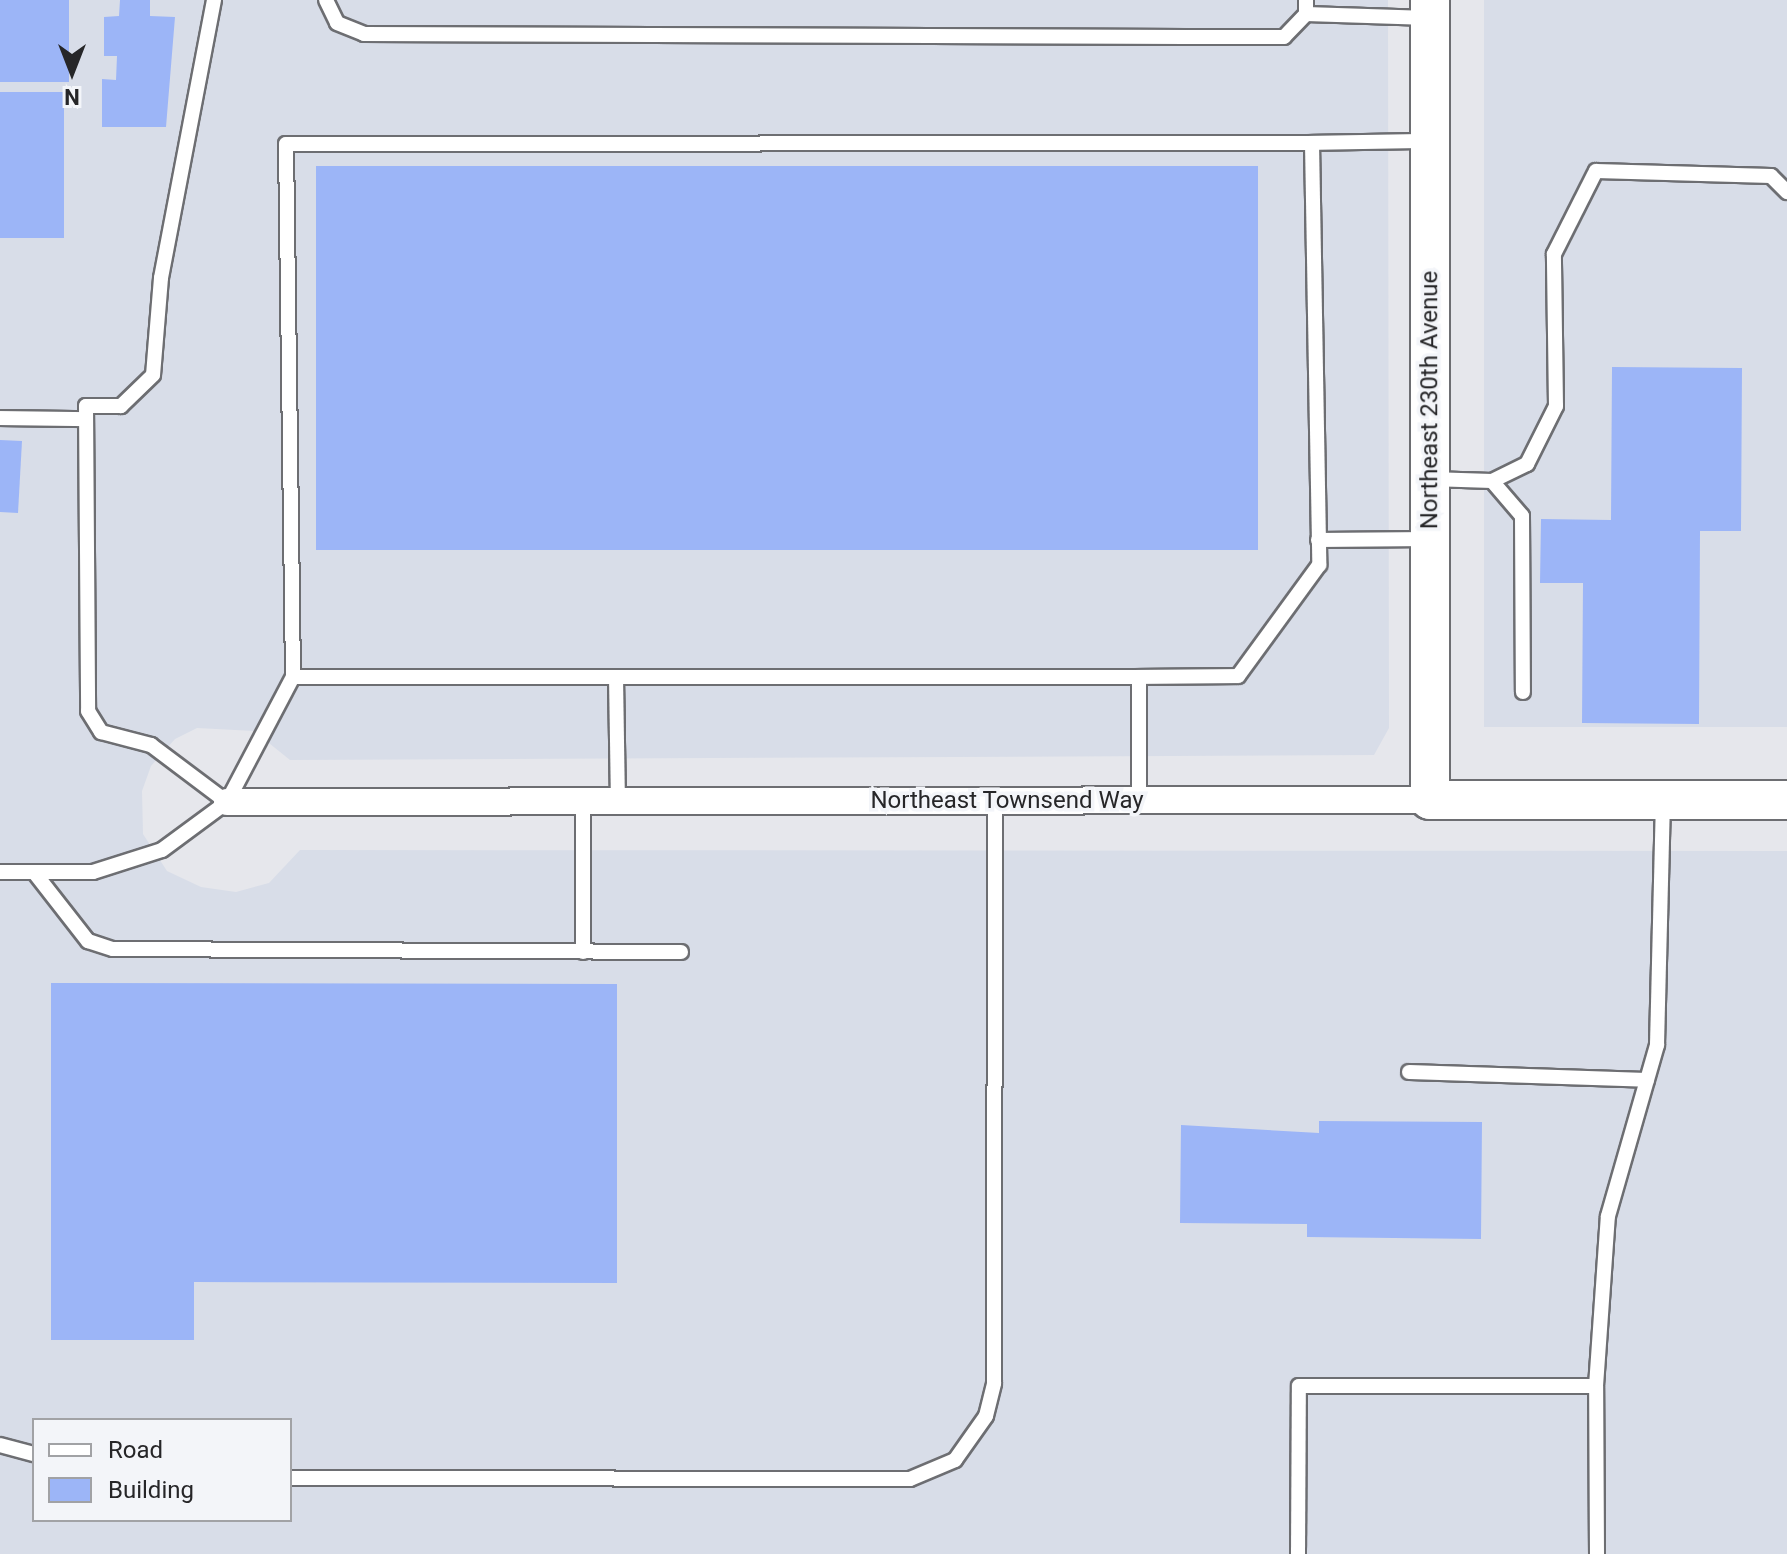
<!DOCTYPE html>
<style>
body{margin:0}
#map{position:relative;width:1787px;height:1554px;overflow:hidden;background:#e6e7ec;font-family:Roboto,sans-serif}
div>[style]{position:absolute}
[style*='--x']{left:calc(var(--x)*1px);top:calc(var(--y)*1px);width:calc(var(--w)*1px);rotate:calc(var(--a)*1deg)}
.built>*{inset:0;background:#d8dde8;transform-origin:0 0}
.building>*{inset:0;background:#9cb5f7;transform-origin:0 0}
.roads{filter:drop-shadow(2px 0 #6d6e72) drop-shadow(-2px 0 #6d6e72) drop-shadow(0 2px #6d6e72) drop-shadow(0 -2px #6d6e72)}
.lane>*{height:14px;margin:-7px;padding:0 7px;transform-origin:7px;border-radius:7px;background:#fff}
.street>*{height:26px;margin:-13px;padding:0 13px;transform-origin:13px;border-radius:13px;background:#fff}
.secondary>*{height:38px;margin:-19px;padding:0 19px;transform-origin:19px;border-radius:19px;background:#fff}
span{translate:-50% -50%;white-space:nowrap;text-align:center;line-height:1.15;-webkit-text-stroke:7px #f3f5f9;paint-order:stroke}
.street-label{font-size:24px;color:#262628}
.legend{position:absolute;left:32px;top:1418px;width:260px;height:104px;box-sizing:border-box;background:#f3f5f9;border:2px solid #a1a2a5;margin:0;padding:10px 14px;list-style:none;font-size:24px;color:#262628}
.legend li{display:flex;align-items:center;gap:16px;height:40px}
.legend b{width:40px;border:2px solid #a1a2a5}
.north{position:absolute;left:32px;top:32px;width:80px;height:80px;-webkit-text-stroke:6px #f3f5f9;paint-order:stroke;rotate:180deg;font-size:22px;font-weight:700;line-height:32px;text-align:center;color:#262628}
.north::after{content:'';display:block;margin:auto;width:28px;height:36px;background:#262628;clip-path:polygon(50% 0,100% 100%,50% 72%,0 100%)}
</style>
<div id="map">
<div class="built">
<div style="clip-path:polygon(evenodd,0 0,1388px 0,1389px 728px,1374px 755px,290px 760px,254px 731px,197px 728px,175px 739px,151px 766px,142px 791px,143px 834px,167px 871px,201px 887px,236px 892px,269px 883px,300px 850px,1787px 851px,1787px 1554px,0 1554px,0 0,34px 1420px,290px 1420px,290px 1520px,34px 1520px,34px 1420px)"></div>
<div style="left:1484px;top:0;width:303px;height:727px"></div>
</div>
<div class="building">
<div style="left:0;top:0;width:69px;height:82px"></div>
<div style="clip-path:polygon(120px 0,150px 0,150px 16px,175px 17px,166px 127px,102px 127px,102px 79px,116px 80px,117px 56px,104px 56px,104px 17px,119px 16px)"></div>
<div style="left:0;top:92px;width:64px;height:146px"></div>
<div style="left:1258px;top:166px;width:384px;height:942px;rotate:90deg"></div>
<div style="clip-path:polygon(1612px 367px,1742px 368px,1741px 531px,1700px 531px,1699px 724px,1582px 723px,1583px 583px,1540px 583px,1541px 519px,1611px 520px)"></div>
<div style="clip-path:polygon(0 440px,22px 441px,18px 513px,0 512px)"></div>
<div style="clip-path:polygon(51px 983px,617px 984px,617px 1283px,194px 1282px,194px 1340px,51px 1340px)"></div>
<div style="clip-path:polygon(1319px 1121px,1482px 1122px,1481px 1239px,1307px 1237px,1307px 1224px,1180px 1223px,1181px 1125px,1319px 1133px)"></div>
</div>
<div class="roads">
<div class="lane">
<div style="--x:214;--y:0;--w:283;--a:100.8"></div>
<div style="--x:161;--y:278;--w:97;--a:94.7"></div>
<div style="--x:153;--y:375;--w:45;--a:135.9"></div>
<div style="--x:121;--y:406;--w:35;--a:180"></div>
<div style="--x:86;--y:406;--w:305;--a:89.6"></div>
<div style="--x:88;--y:711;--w:25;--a:58"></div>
<div style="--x:101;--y:732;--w:52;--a:14.6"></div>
<div style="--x:151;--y:745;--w:95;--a:36.9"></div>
<div style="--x:326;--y:0;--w:25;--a:64"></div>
<div style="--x:337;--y:23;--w:29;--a:22"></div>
<div style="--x:364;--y:34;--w:822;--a:0.21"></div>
<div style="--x:1186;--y:37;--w:98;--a:0"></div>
<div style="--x:1284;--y:37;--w:32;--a:-46"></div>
<div style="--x:1306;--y:14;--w:14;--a:-90"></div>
<div style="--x:1306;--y:14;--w:123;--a:1.9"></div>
<div style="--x:1312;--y:143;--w:116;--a:-1"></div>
<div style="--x:0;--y:418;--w:86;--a:0.7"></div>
<div style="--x:1430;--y:479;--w:62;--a:1.8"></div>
<div style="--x:1492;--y:481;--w:46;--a:49.4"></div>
<div style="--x:1522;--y:516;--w:176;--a:89.7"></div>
<div style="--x:1492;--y:481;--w:39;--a:-26"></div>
<div style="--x:1527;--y:464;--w:65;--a:-63.4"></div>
<div style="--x:1556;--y:406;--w:152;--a:-90.8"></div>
<div style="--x:1554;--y:254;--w:93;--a:-63.2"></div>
<div style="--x:1596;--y:171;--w:175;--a:1.6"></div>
<div style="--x:1771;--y:176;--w:23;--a:45"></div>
<div style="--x:1318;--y:540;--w:112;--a:-0.5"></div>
<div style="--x:293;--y:677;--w:533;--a:-90.75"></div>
<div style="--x:286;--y:144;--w:1026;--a:-0.06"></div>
<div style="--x:1312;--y:143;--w:422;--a:89"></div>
<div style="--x:1319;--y:565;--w:137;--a:126.1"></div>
<div style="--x:1238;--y:676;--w:99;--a:179.4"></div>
<div style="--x:616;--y:677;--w:125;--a:89.1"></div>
<div style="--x:0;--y:872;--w:93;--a:0"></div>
<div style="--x:93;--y:872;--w:72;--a:-17.7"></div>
<div style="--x:162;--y:850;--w:81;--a:-36.4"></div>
<div style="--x:227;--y:802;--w:141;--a:-62.2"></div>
<div style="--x:293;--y:677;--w:846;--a:0"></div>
<div style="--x:1139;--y:677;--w:124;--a:90"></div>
<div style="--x:34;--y:872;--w:88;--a:52"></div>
<div style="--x:88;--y:941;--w:26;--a:18"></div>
<div style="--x:113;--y:949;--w:568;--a:0.3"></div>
<div style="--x:583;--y:952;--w:150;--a:-90"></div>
<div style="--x:1409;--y:1072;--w:238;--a:1.9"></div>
<div style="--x:0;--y:1445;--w:35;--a:15"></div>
<div style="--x:290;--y:1478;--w:620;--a:0.09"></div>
<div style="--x:910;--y:1479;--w:49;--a:-22.9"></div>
<div style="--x:955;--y:1460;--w:54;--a:-54.8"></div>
<div style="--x:986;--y:1416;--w:34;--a:-76"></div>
<div style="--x:994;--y:1383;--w:581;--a:-89.9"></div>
<div style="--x:1298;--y:1554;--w:168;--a:-89.7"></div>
<div style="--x:1299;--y:1386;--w:297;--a:0"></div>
<div style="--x:1597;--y:1554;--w:168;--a:-90.3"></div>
<div style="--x:1596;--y:1386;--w:170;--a:-86"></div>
<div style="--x:1608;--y:1216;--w:178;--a:-74"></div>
<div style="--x:1657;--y:1045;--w:244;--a:-88.6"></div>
</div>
<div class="street">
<div style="--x:227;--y:802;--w:1203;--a:-0.1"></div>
</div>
<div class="secondary">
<div style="--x:1430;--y:0;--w:800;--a:90"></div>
<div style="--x:1430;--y:800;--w:357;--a:0"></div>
</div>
</div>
<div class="street-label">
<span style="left:1430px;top:400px;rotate:-90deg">Northeast 230th Avenue</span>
<span style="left:1007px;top:801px">Northeast Townsend Way</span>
</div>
<ul class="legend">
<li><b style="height:10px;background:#fff"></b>Road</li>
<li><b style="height:22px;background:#9cb5f7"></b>Building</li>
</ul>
<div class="north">N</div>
</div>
